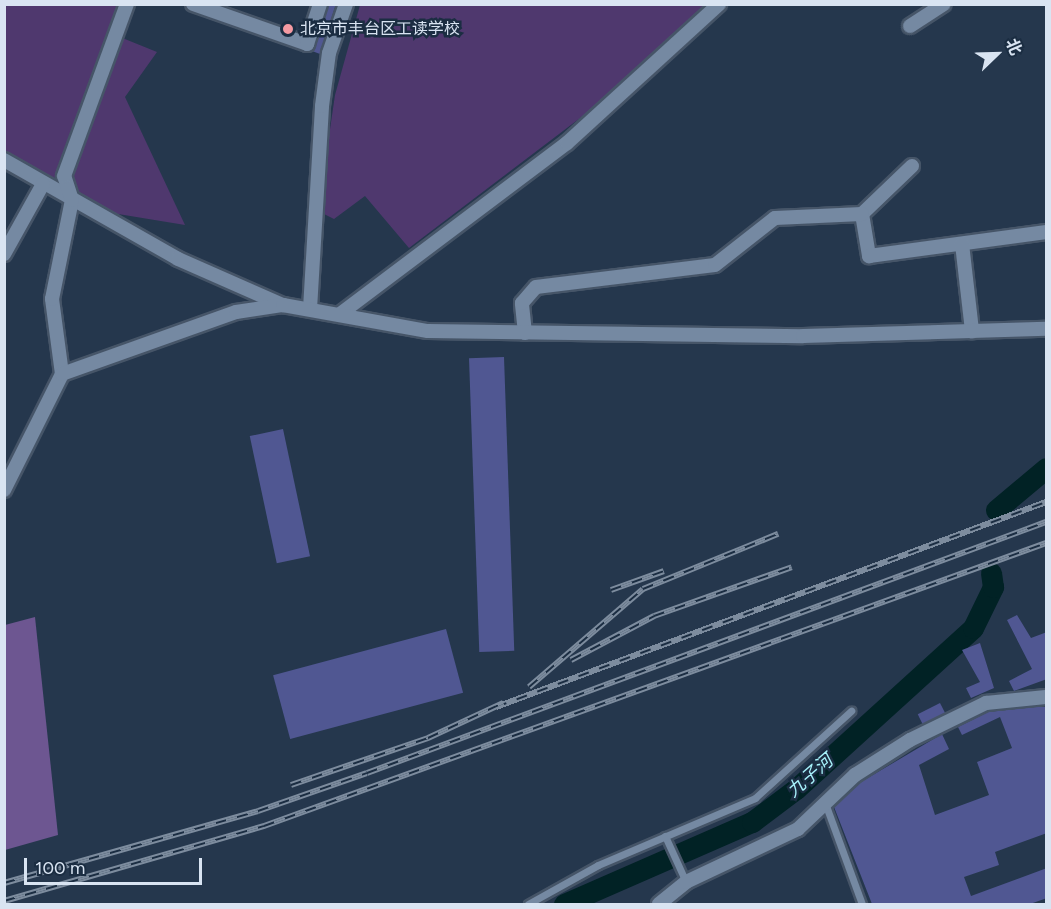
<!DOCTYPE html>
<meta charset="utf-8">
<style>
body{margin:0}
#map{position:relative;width:1051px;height:909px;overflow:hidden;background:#25374d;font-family:Figtree,"Noto Sans SC",sans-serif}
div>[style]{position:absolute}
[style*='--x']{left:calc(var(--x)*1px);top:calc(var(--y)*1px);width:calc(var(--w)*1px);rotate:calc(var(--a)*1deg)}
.green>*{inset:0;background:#4f386e}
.forest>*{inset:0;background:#6d5691}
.river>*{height:21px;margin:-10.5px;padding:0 10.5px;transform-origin:10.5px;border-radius:10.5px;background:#012225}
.building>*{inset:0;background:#505792;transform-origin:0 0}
.roads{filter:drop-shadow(2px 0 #465568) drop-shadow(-2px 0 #465568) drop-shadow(0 2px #465568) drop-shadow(0 -2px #465568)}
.service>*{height:7px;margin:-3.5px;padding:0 3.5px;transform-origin:3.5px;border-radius:3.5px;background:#7589a2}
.minor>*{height:14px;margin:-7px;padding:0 7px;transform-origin:7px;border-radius:7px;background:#7589a2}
.rail>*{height:6px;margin-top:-3px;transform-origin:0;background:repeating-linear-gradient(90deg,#1b2d42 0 11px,#7d8c9e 0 22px);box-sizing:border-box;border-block:2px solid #7d8c9e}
.dots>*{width:16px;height:16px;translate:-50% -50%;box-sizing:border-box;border:3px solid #1b2d42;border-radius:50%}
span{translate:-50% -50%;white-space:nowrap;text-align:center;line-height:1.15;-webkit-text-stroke:5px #1b2d42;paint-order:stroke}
.poi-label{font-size:16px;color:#d9e4f2}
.left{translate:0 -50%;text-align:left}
.water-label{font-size:18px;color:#a7f2fb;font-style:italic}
.frame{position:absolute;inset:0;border:6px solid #d9e4f2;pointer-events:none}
.north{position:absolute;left:967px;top:24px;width:60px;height:60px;-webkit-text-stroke:4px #1b2d42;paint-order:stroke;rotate:67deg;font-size:16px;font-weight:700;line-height:24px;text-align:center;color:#d9e4f2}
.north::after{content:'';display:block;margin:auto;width:21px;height:27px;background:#d9e4f2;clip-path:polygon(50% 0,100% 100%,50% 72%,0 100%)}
.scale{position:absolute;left:24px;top:858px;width:178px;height:27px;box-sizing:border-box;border:3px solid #d9e4f2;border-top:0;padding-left:8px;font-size:18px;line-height:21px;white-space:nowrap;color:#d9e4f2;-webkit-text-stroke:4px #1b2d42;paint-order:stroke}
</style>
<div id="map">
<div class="green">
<div style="clip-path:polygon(5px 5px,118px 5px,110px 33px,157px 52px,125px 97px,185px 225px,112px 213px,5px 151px)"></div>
<div style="clip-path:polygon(360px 5px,705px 5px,617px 90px,409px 248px,365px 196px,334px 219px,318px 211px,335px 95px)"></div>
</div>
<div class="forest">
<div style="clip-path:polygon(35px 617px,58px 835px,5px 850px,5px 625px)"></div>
</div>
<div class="river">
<div style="--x:996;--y:510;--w:65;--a:-40"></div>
<div style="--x:564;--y:904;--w:205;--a:-23.6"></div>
<div style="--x:752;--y:822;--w:55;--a:-36.9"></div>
<div style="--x:796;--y:789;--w:239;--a:-42.3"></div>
<div style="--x:973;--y:628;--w:46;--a:-64"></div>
<div style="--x:993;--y:587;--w:14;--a:-98"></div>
</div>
<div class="building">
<div style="clip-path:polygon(329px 4px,336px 4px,320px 54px,312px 51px)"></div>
<div style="left:504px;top:357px;width:294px;height:35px;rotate:88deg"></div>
<div style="left:283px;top:429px;width:130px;height:34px;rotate:78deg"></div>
<div style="clip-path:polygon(1017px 615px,1031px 638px,1047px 632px,1047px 679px,1014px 691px,1009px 681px,1032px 669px,1007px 620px)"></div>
<div style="left:446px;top:629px;width:66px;height:179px;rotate:75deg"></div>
<div style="clip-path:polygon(980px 643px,994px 688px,971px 698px,966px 688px,980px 682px,962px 650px)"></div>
<div style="left:940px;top:703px;width:11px;height:25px;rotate:63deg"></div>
<div style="clip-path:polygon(1035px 707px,1047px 707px,1047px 833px,995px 852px,999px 865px,964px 877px,971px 896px,1047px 868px,1047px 898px,1030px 904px,872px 904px,834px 807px,861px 782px,942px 734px,949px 749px,919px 765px,935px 815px,989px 795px,977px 762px,1012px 748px,1000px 717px,962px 735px,958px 727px,988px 712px)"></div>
</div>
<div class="roads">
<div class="service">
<div style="--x:825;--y:803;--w:108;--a:69.9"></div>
<div style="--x:665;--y:836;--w:51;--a:65.5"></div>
<div style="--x:528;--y:904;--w:80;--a:-29.1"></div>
<div style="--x:598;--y:865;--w:171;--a:-23.1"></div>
<div style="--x:755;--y:798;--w:130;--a:-42.2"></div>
</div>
<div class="minor">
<div style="--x:193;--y:4;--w:121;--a:19.3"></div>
<div style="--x:307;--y:44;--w:42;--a:-72"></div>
<div style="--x:910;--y:26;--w:40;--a:-32.9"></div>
<div style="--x:4;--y:160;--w:200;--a:29.6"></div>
<div style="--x:178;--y:259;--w:115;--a:23.7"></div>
<div style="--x:912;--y:166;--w:69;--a:136.2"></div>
<div style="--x:862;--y:214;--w:43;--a:80.5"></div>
<div style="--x:869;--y:256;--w:179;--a:-7.7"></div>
<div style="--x:962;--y:244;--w:88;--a:83.4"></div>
<div style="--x:4;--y:254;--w:80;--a:-60.9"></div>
<div style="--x:310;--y:309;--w:203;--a:-86.6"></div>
<div style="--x:322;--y:106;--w:53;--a:-82.5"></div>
<div style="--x:329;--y:53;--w:52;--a:-70.9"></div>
<div style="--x:340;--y:314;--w:284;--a:-37"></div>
<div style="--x:567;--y:143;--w:206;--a:-42.4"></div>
<div style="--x:525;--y:333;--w:30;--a:-96"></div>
<div style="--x:522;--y:303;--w:21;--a:-49"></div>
<div style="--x:536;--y:287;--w:180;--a:-7"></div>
<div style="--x:715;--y:265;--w:76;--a:-38.1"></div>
<div style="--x:775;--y:218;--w:87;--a:-2.6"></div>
<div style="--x:62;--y:374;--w:76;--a:-97.6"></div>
<div style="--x:52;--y:299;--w:101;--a:-78.6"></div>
<div style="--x:72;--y:200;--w:25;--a:-108"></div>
<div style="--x:64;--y:176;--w:183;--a:-69.9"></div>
<div style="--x:4;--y:490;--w:130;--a:-63.4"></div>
<div style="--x:62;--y:374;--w:185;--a:-19.6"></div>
<div style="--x:236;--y:312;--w:48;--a:-8.5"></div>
<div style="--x:283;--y:305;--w:147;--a:10.2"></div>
<div style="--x:428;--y:331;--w:375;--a:0.8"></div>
<div style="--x:803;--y:336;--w:243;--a:-1.7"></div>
<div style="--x:659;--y:904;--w:35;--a:-39"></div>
<div style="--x:686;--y:882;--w:124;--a:-25.3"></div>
<div style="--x:798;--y:829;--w:79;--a:-43.5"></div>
<div style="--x:855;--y:775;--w:65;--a:-32.5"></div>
<div style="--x:910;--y:740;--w:85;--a:-26"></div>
<div style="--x:986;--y:703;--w:60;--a:-5.7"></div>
</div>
</div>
<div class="rail">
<div style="--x:611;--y:590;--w:56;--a:-19.7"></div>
<div style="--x:571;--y:660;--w:94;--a:-27.9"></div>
<div style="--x:654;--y:616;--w:146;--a:-19.5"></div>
<div style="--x:529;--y:687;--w:150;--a:-40.7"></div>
<div style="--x:643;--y:589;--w:146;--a:-22.2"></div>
<div style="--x:496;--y:707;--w:587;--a:-20.44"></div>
<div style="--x:291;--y:785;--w:145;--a:-18.9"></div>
<div style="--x:428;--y:738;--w:83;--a:-25"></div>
<div style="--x:4;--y:883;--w:264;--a:-15.8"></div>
<div style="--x:258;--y:811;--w:115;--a:-19.2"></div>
<div style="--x:367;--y:773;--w:724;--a:-20.29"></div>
<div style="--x:4;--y:901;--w:271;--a:-16.1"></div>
<div style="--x:264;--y:826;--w:832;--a:-19.89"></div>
</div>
<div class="dots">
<div style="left:288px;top:29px;background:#f49aa2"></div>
</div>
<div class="poi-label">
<span class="left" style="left:300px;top:29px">北京市丰台区工读学校</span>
</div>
<div class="water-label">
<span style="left:810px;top:776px;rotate:-41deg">九子河</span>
</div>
<div class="frame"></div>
<div class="north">北</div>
<div class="scale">100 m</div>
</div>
